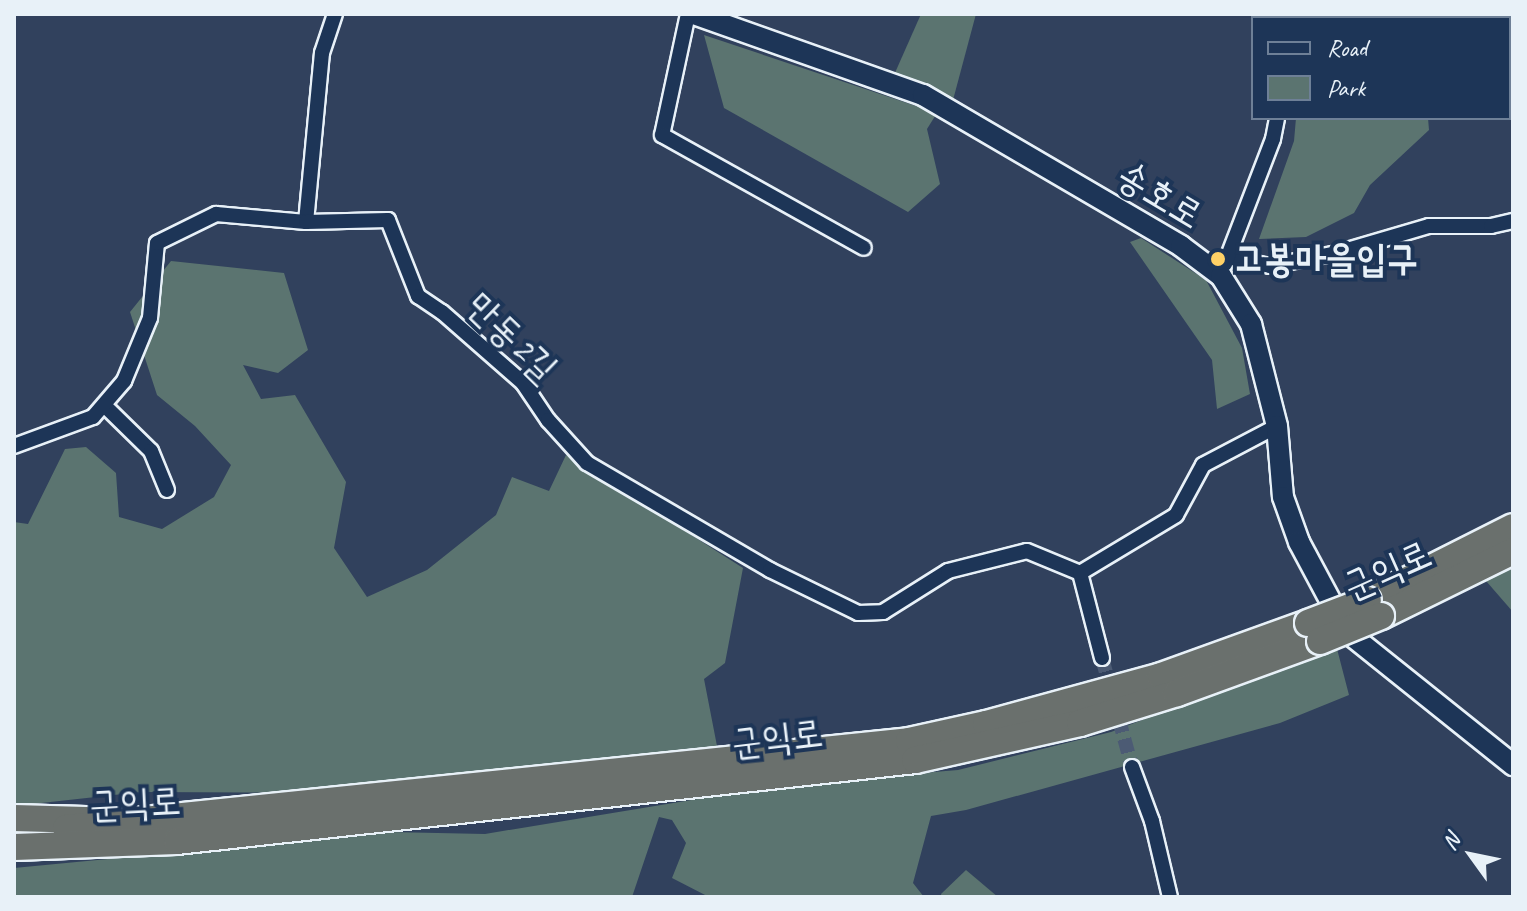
<!DOCTYPE html>
<meta charset="utf-8">
<style>
body{margin:0}
#map{position:relative;width:1527px;height:911px;overflow:hidden;background:#31415d;font-family:Caveat,"Poor Story",sans-serif}
div>[style]{position:absolute}
.green>*{inset:0;background:#5b7470}
.street-tunnel>*{height:14px;margin-top:-7px;transform-origin:0;background:repeating-linear-gradient(90deg,#4c5b74 0 14px,transparent 0 21px)}
.roads{filter:drop-shadow(2px 0 #e8f1f8) drop-shadow(-2px 0 #e8f1f8) drop-shadow(0 2px #e8f1f8) drop-shadow(0 -2px #e8f1f8)}
.street>*{height:14px;margin:-7px;padding:0 7px;transform-origin:7px;border-radius:7px;background:#1d3557}
.secondary>*{height:20px;margin:-10px;padding:0 10px;transform-origin:10px;border-radius:10px;background:#1d3557}
.highway>*{height:26px;margin:-13px;padding:0 13px;transform-origin:13px;border-radius:13px;background:#6a706d}
.bridges{filter:drop-shadow(2px 0 #e8f1f8) drop-shadow(-2px 0 #e8f1f8) drop-shadow(0 2px #e8f1f8) drop-shadow(0 -2px #e8f1f8)}
.highway-bridge>*{height:26px;margin:-13px;padding:0 13px;transform-origin:13px;border-radius:13px;background:#6a706d}
.dots>*{width:22px;height:22px;translate:-50% -50%;box-sizing:border-box;border:4px solid #1d3557;border-radius:50%}
span{translate:-50% -50%;white-space:nowrap;text-align:center;line-height:1.15;-webkit-text-stroke:8px #1d3557;paint-order:stroke}
.street-label{font-size:38px;color:#e8f1f8}
.poi-label{font-size:38px;color:#e8f1f8;font-weight:700}
.left{translate:0 -50%;text-align:left}
.frame{position:absolute;inset:0;border:16px solid #e8f1f8;pointer-events:none}
.legend{position:absolute;left:1251px;top:16px;width:260px;height:104px;box-sizing:border-box;background:#1d3557;border:2px solid #6e8097;margin:0;padding:10px 14px;list-style:none;font-size:24px;color:#e8f1f8}
.legend li{display:flex;align-items:center;gap:16px;height:40px}
.legend b{width:40px;border:2px solid #6e8097}
.north{position:absolute;left:1431px;top:815px;width:80px;height:80px;-webkit-text-stroke:6px #1d3557;paint-order:stroke;rotate:303deg;font-size:22px;font-weight:700;line-height:32px;text-align:center;color:#e8f1f8}
.north::after{content:'';display:block;margin:auto;width:28px;height:36px;background:#e8f1f8;clip-path:polygon(50% 0,100% 100%,50% 72%,0 100%)}
</style>
<div id="map">
<div class="green">
<i style="clip-path:polygon(921px 14px,976px 14px,953px 100px,894px 75px)"></i>
<i style="clip-path:polygon(704px 35px,937px 113px,927px 129px,940px 184px,908px 212px,724px 108px)"></i>
<i style="clip-path:polygon(1296px 118px,1428px 118px,1429px 130px,1370px 185px,1354px 213px,1306px 237px,1259px 239px,1294px 141px)"></i>
<i style="clip-path:polygon(1141px 238px,1206px 280px,1242px 348px,1250px 394px,1217px 409px,1212px 360px,1130px 242px)"></i>
<i style="clip-path:polygon(171px 261px,284px 273px,308px 350px,278px 373px,243px 365px,261px 399px,295px 395px,346px 482px,334px 548px,367px 597px,427px 570px,496px 515px,512px 477px,549px 491px,566px 455px,743px 568px,725px 663px,704px 679px,717px 746px,326px 793px,141px 792px,14px 806px,14px 522px,28px 524px,65px 449px,86px 447px,116px 473px,119px 517px,162px 529px,214px 497px,231px 465px,195px 426px,157px 395px,130px 312px)"></i>
<i style="clip-path:polygon(1513px 556px,1513px 612px,1480px 574px)"></i>
<i style="clip-path:polygon(1336px 645px,1349px 695px,1280px 723px,966px 810px,931px 816px,913px 883px,924px 897px,709px 897px,672px 878px,686px 843px,672px 820px,659px 817px,632px 897px,14px 897px,14px 868px,390px 832px,485px 834px,788px 784px,958px 770px,1111px 732px)"></i>
<i style="clip-path:polygon(966px 870px,998px 897px,942px 897px,941px 894px)"></i>
</div>
<div class="street-tunnel">
<i style="left:1102px;top:658px;width:113px;rotate:74.6deg"></i>
</div>
<div class="roads">
<div class="street">
<i style="left:688px;top:14px;width:124px;rotate:102.1deg"></i>
<i style="left:662px;top:135px;width:231px;rotate:29.2deg"></i>
<i style="left:1483px;top:14px;width:9px;rotate:27deg"></i>
<i style="left:1292px;top:18px;width:4px;rotate:-76deg"></i>
<i style="left:1509px;top:28px;width:4px;rotate:27deg"></i>
<i style="left:306px;top:222px;width:170px;rotate:-84.6deg"></i>
<i style="left:322px;top:53px;width:41px;rotate:-71.6deg"></i>
<i style="left:1227px;top:257px;width:44px;rotate:11.8deg"></i>
<i style="left:1270px;top:266px;width:68px;rotate:-11deg"></i>
<i style="left:1337px;top:253px;width:96px;rotate:-16.4deg"></i>
<i style="left:1429px;top:226px;width:62px"></i>
<i style="left:1491px;top:226px;width:23px;rotate:-13deg"></i>
<i style="left:1225px;top:264px;width:134px;rotate:-69deg"></i>
<i style="left:1273px;top:139px;width:21px;rotate:-79deg"></i>
<i style="left:105px;top:406px;width:64px;rotate:44.4deg"></i>
<i style="left:151px;top:451px;width:42px;rotate:67.7deg"></i>
<i style="left:14px;top:446px;width:84px;rotate:-20.2deg"></i>
<i style="left:93px;top:417px;width:48px;rotate:-49.3deg"></i>
<i style="left:124px;top:381px;width:68px;rotate:-67.6deg"></i>
<i style="left:150px;top:318px;width:75px;rotate:-84.7deg"></i>
<i style="left:157px;top:243px;width:66px;rotate:-26.2deg"></i>
<i style="left:216px;top:214px;width:90px;rotate:5.1deg"></i>
<i style="left:306px;top:222px;width:82px;rotate:-1.4deg"></i>
<i style="left:388px;top:220px;width:82px;rotate:68.5deg"></i>
<i style="left:418px;top:296px;width:29px;rotate:34deg"></i>
<i style="left:442px;top:312px;width:108px;rotate:41.2deg"></i>
<i style="left:523px;top:383px;width:45px;rotate:56deg"></i>
<i style="left:548px;top:420px;width:58px;rotate:47.8deg"></i>
<i style="left:587px;top:463px;width:212px;rotate:30.3deg"></i>
<i style="left:770px;top:570px;width:98px;rotate:26deg"></i>
<i style="left:858px;top:613px;width:25px;rotate:-2deg"></i>
<i style="left:883px;top:612px;width:77px;rotate:-32.2deg"></i>
<i style="left:948px;top:571px;width:81px;rotate:-14.2deg"></i>
<i style="left:1027px;top:551px;width:57px;rotate:22.5deg"></i>
<i style="left:1102px;top:658px;width:88px;rotate:-104.5deg"></i>
<i style="left:1080px;top:573px;width:112px;rotate:-31.1deg"></i>
<i style="left:1176px;top:515px;width:57px;rotate:-61.6deg"></i>
<i style="left:1203px;top:465px;width:84px;rotate:-27.8deg"></i>
<i style="left:1132px;top:767px;width:58px;rotate:69.7deg"></i>
<i style="left:1152px;top:821px;width:78px;rotate:76.7deg"></i>
</div>
<div class="secondary">
<i style="left:694px;top:14px;width:243px;rotate:19.5deg"></i>
<i style="left:923px;top:95px;width:299px;rotate:30.3deg"></i>
<i style="left:1181px;top:246px;width:50px;rotate:36.9deg"></i>
<i style="left:1221px;top:276px;width:57px;rotate:58deg"></i>
<i style="left:1251px;top:324px;width:105px;rotate:75.7deg"></i>
<i style="left:1277px;top:426px;width:71px;rotate:85.2deg"></i>
<i style="left:1283px;top:497px;width:48px;rotate:70.4deg"></i>
<i style="left:1299px;top:542px;width:102px;rotate:61.9deg"></i>
<i style="left:1347px;top:632px;width:213px;rotate:38.7deg"></i>
</div>
<div class="highway">
<i style="left:1368px;top:600px;width:162px;rotate:-26.7deg"></i>
<i style="left:1381px;top:616px;width:147px;rotate:-26.2deg"></i>
<i style="left:14px;top:818px;width:72px;rotate:1.6deg"></i>
<i style="left:66px;top:828px;width:847px;rotate:-5.89deg"></i>
<i style="left:909px;top:741px;width:79px;rotate:-12.4deg"></i>
<i style="left:986px;top:724px;width:181px;rotate:-15.3deg"></i>
<i style="left:1161px;top:676px;width:156px;rotate:-19.8deg"></i>
<i style="left:14px;top:847px;width:163px;rotate:-2.1deg"></i>
<i style="left:177px;top:841px;width:742px;rotate:-6.26deg"></i>
<i style="left:915px;top:760px;width:169px;rotate:-12.6deg"></i>
<i style="left:1080px;top:723px;width:102px;rotate:-17.2deg"></i>
<i style="left:1177px;top:693px;width:152px;rotate:-20deg"></i>
</div>
</div>
<div class="bridges">
<div class="highway-bridge">
<i style="left:1308px;top:623px;width:64px;rotate:-21deg"></i>
<i style="left:1320px;top:641px;width:66px;rotate:-22.3deg"></i>
</div>
</div>
<div class="dots">
<i style="left:1218px;top:259px;background:#ffd166"></i>
</div>
<div class="street-label">
<span style="left:1160px;top:195px;rotate:31deg">송호로</span>
<span style="left:512px;top:337px;rotate:44deg">만동2길</span>
<span style="left:1387px;top:570px;rotate:-24deg">군익로</span>
<span style="left:777px;top:738px;rotate:-7deg">군익로</span>
<span style="left:135px;top:803px;rotate:-3deg">군익로</span>
</div>
<div class="poi-label">
<span class="left" style="left:1234px;top:259px">고봉마을입구</span>
</div>
<div class="frame"></div>
<ul class="legend">
<li><b style="height:10px;background:#1d3557"></b>Road</li>
<li><b style="height:22px;background:#5b7470"></b>Park</li>
</ul>
<div class="north">N</div>
</div>
